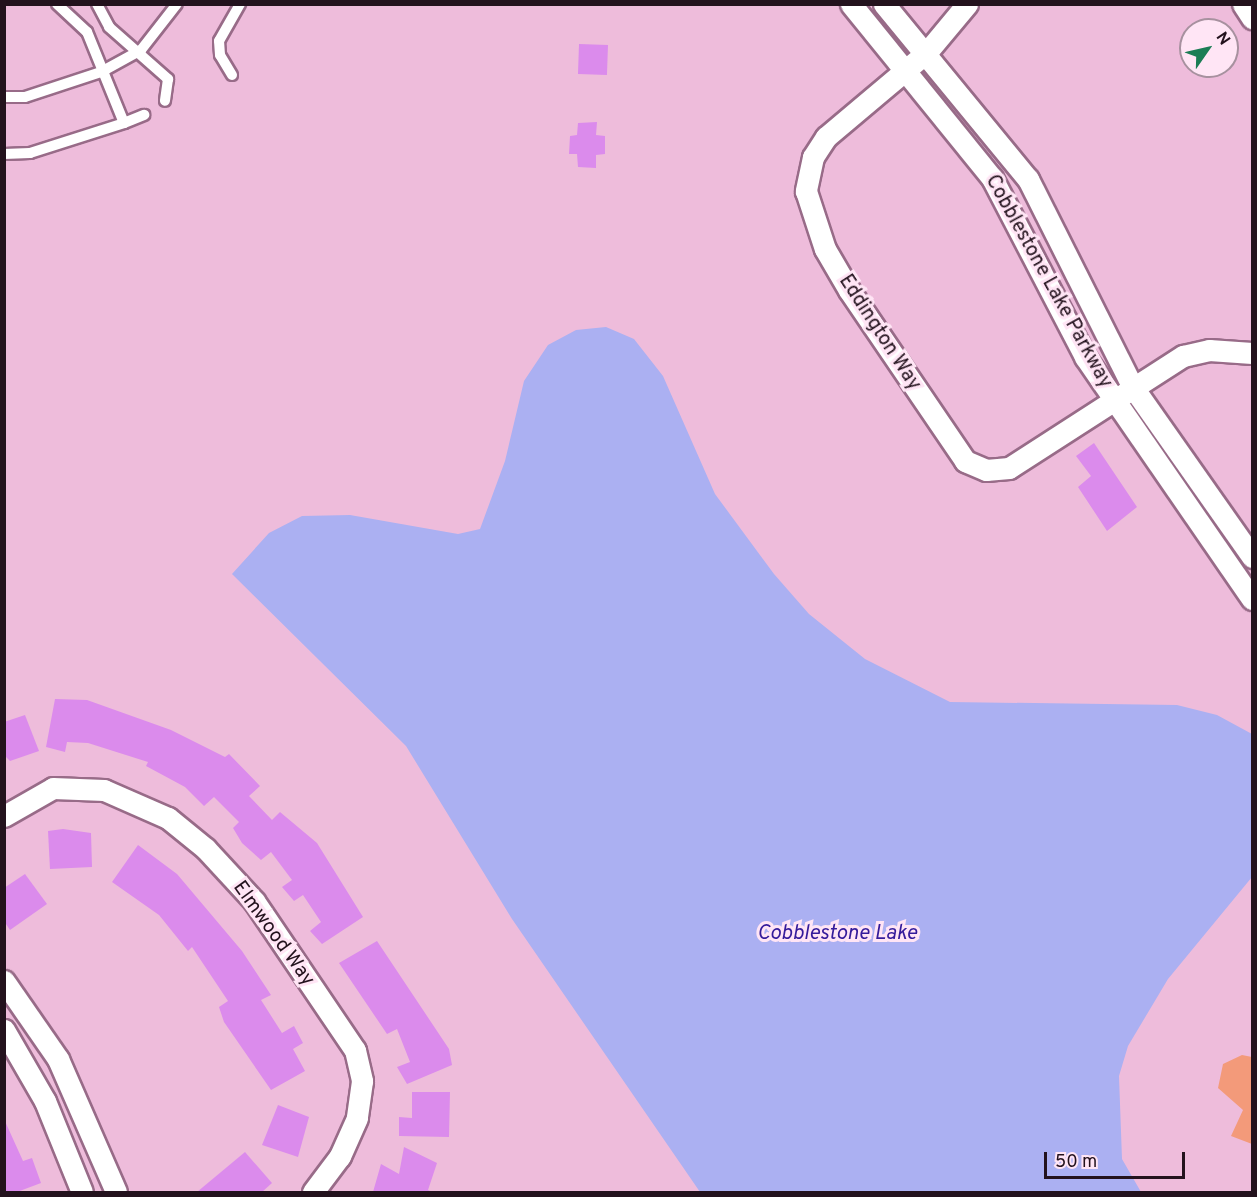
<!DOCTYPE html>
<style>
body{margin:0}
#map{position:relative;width:1257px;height:1197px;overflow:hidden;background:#eebcdb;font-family:Overpass,sans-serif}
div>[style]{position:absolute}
.green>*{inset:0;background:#f39a7a}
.water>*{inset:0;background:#abb0f2}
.building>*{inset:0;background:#db8bec;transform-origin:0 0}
.roads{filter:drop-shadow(2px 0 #986b88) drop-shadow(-2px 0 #986b88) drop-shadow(0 2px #986b88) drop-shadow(0 -2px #986b88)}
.lane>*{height:10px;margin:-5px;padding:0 5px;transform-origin:5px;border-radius:5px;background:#fff}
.street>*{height:21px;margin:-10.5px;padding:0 10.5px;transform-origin:10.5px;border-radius:10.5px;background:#fff}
span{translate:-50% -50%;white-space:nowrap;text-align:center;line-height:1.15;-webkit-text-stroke:6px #ffe5f5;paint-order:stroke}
.street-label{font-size:20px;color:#23121d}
.water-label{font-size:21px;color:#351b9b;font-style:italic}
.frame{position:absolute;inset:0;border:6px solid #23121d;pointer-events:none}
.north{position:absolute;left:1179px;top:18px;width:60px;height:60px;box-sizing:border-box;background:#ffe5f5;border:2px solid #a7919f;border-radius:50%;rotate:56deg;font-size:16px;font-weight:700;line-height:24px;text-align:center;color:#23121d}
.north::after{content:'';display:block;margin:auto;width:21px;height:27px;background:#1b7d55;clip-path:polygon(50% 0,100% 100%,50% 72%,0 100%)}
.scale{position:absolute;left:1044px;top:1152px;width:141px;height:27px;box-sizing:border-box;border:3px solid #23121d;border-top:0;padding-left:8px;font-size:18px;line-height:21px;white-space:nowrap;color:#23121d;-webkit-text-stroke:4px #ffe5f5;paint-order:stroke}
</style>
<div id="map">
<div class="green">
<i style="clip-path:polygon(1242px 1055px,1252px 1057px,1252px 1144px,1231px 1136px,1243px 1110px,1218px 1088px,1223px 1064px)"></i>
</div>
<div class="water">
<i style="clip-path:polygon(606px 327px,634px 339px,663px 376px,715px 494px,774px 574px,809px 614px,865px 659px,950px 702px,1177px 705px,1217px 715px,1252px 734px,1252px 877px,1168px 979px,1128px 1046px,1119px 1076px,1122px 1159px,1141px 1192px,700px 1192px,512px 919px,406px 746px,232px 574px,269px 533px,302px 516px,350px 515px,458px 534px,480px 529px,505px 461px,524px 381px,548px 345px,576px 330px)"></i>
</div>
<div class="building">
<i style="left:608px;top:45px;width:30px;height:29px;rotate:92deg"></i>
<i style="clip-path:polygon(597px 122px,596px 135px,605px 136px,605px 154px,596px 155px,596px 168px,578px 167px,577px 154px,569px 154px,570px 136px,577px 135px,578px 123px)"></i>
<i style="clip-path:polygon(1094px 443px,1137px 507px,1107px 531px,1078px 487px,1091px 476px,1076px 456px)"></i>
<i style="clip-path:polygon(55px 699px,87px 700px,171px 730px,225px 757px,229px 754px,260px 786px,249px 796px,272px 820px,280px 812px,317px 843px,363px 917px,322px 944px,310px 931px,321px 922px,303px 895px,294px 901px,282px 887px,292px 880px,271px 852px,261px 860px,242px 843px,233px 828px,239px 822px,214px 797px,204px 806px,185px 787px,146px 766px,148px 762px,88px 743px,67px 742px,65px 752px,46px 747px)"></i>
<i style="clip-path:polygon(25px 715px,39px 751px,10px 761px,4px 755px,4px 722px)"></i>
<i style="clip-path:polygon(63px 829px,91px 833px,92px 867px,50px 869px,48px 831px)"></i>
<i style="clip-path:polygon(138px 845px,177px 874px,242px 951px,271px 995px,261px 1000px,282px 1033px,294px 1026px,303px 1043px,293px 1049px,305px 1071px,271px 1090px,224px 1022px,219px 1007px,228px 1001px,192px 947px,188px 951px,159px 915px,112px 882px)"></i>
<i style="clip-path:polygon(25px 874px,47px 904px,10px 930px,4px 921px,4px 888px)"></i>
<i style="clip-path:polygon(377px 941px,449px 1049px,452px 1065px,407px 1084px,397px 1067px,410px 1062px,397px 1029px,387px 1034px,339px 963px)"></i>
<i style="clip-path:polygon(412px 1092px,450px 1092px,449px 1137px,399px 1136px,399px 1117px,412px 1118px)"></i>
<i style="clip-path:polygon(278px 1105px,309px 1117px,298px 1157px,262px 1145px)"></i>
<i style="clip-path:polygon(4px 1119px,23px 1161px,32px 1158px,41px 1183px,17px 1192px,4px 1192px)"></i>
<i style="clip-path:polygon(404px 1147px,437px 1163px,428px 1190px,433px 1192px,373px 1192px,381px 1164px,399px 1174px)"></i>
<i style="clip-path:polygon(245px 1152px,272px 1183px,262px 1192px,197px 1192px)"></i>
</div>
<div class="roads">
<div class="lane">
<i style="left:97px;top:4px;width:26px;rotate:62deg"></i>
<i style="left:109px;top:27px;width:79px;rotate:41.4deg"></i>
<i style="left:168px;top:79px;width:22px;rotate:98deg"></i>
<i style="left:232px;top:75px;width:23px;rotate:-121deg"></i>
<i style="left:220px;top:55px;width:14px;rotate:-94deg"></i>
<i style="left:219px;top:41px;width:43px;rotate:-60.4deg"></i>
<i style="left:4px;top:97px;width:21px"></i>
<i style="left:25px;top:97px;width:80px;rotate:-18.2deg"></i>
<i style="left:101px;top:72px;width:46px;rotate:-28.8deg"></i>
<i style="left:141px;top:50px;width:58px;rotate:-52deg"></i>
<i style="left:124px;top:123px;width:22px;rotate:-22deg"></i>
<i style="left:4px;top:154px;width:26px;rotate:-2deg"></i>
<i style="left:30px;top:153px;width:99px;rotate:-17.7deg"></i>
<i style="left:124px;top:123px;width:98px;rotate:-112.1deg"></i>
<i style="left:87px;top:32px;width:41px;rotate:-137deg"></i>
</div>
<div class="street">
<i style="left:851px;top:4px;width:224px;rotate:51deg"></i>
<i style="left:992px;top:178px;width:202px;rotate:62.5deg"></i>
<i style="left:1085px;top:357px;width:294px;rotate:55.4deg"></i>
<i style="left:884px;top:4px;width:227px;rotate:50.6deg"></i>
<i style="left:1028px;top:179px;width:232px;rotate:63.3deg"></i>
<i style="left:1132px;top:386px;width:209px;rotate:54.9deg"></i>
<i style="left:967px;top:4px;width:62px;rotate:129.8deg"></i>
<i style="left:927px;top:52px;width:132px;rotate:139.9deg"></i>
<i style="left:826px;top:137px;width:24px;rotate:123deg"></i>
<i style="left:813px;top:157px;width:35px;rotate:102deg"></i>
<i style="left:806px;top:191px;width:61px;rotate:71.9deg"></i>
<i style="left:825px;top:249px;width:48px;rotate:59.7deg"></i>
<i style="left:849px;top:290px;width:207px;rotate:55.8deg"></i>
<i style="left:965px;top:461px;width:23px;rotate:23deg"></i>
<i style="left:986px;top:470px;width:23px;rotate:-5deg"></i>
<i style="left:1009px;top:468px;width:207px;rotate:-32.8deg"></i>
<i style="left:1183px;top:356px;width:27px;rotate:-13deg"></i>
<i style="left:1209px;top:350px;width:43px;rotate:4deg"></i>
<i style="left:1243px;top:4px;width:17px;rotate:57deg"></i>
<i style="left:4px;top:816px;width:56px;rotate:-29.7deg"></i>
<i style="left:53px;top:788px;width:51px;rotate:2.2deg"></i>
<i style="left:104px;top:790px;width:70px;rotate:23.6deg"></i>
<i style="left:168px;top:818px;width:49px;rotate:39.2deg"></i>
<i style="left:206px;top:849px;width:71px;rotate:47.3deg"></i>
<i style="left:254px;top:901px;width:180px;rotate:55.9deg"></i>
<i style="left:355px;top:1050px;width:32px;rotate:77deg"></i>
<i style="left:362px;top:1081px;width:37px;rotate:98deg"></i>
<i style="left:357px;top:1118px;width:42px;rotate:114.1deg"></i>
<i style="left:340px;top:1156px;width:45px;rotate:126.9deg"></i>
<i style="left:4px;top:981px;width:95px;rotate:55.3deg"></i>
<i style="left:58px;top:1059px;width:145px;rotate:66.4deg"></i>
<i style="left:4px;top:1030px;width:82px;rotate:60deg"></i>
<i style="left:45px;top:1101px;width:98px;rotate:67.9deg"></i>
</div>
</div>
<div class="street-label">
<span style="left:1048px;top:282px;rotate:61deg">Cobblestone Lake Parkway</span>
<span style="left:879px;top:333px;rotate:57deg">Eddington Way</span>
<span style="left:273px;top:934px;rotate:54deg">Elmwood Way</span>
</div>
<div class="water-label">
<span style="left:837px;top:934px">Cobblestone Lake</span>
</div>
<div class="frame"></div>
<div class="north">N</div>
<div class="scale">50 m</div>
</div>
